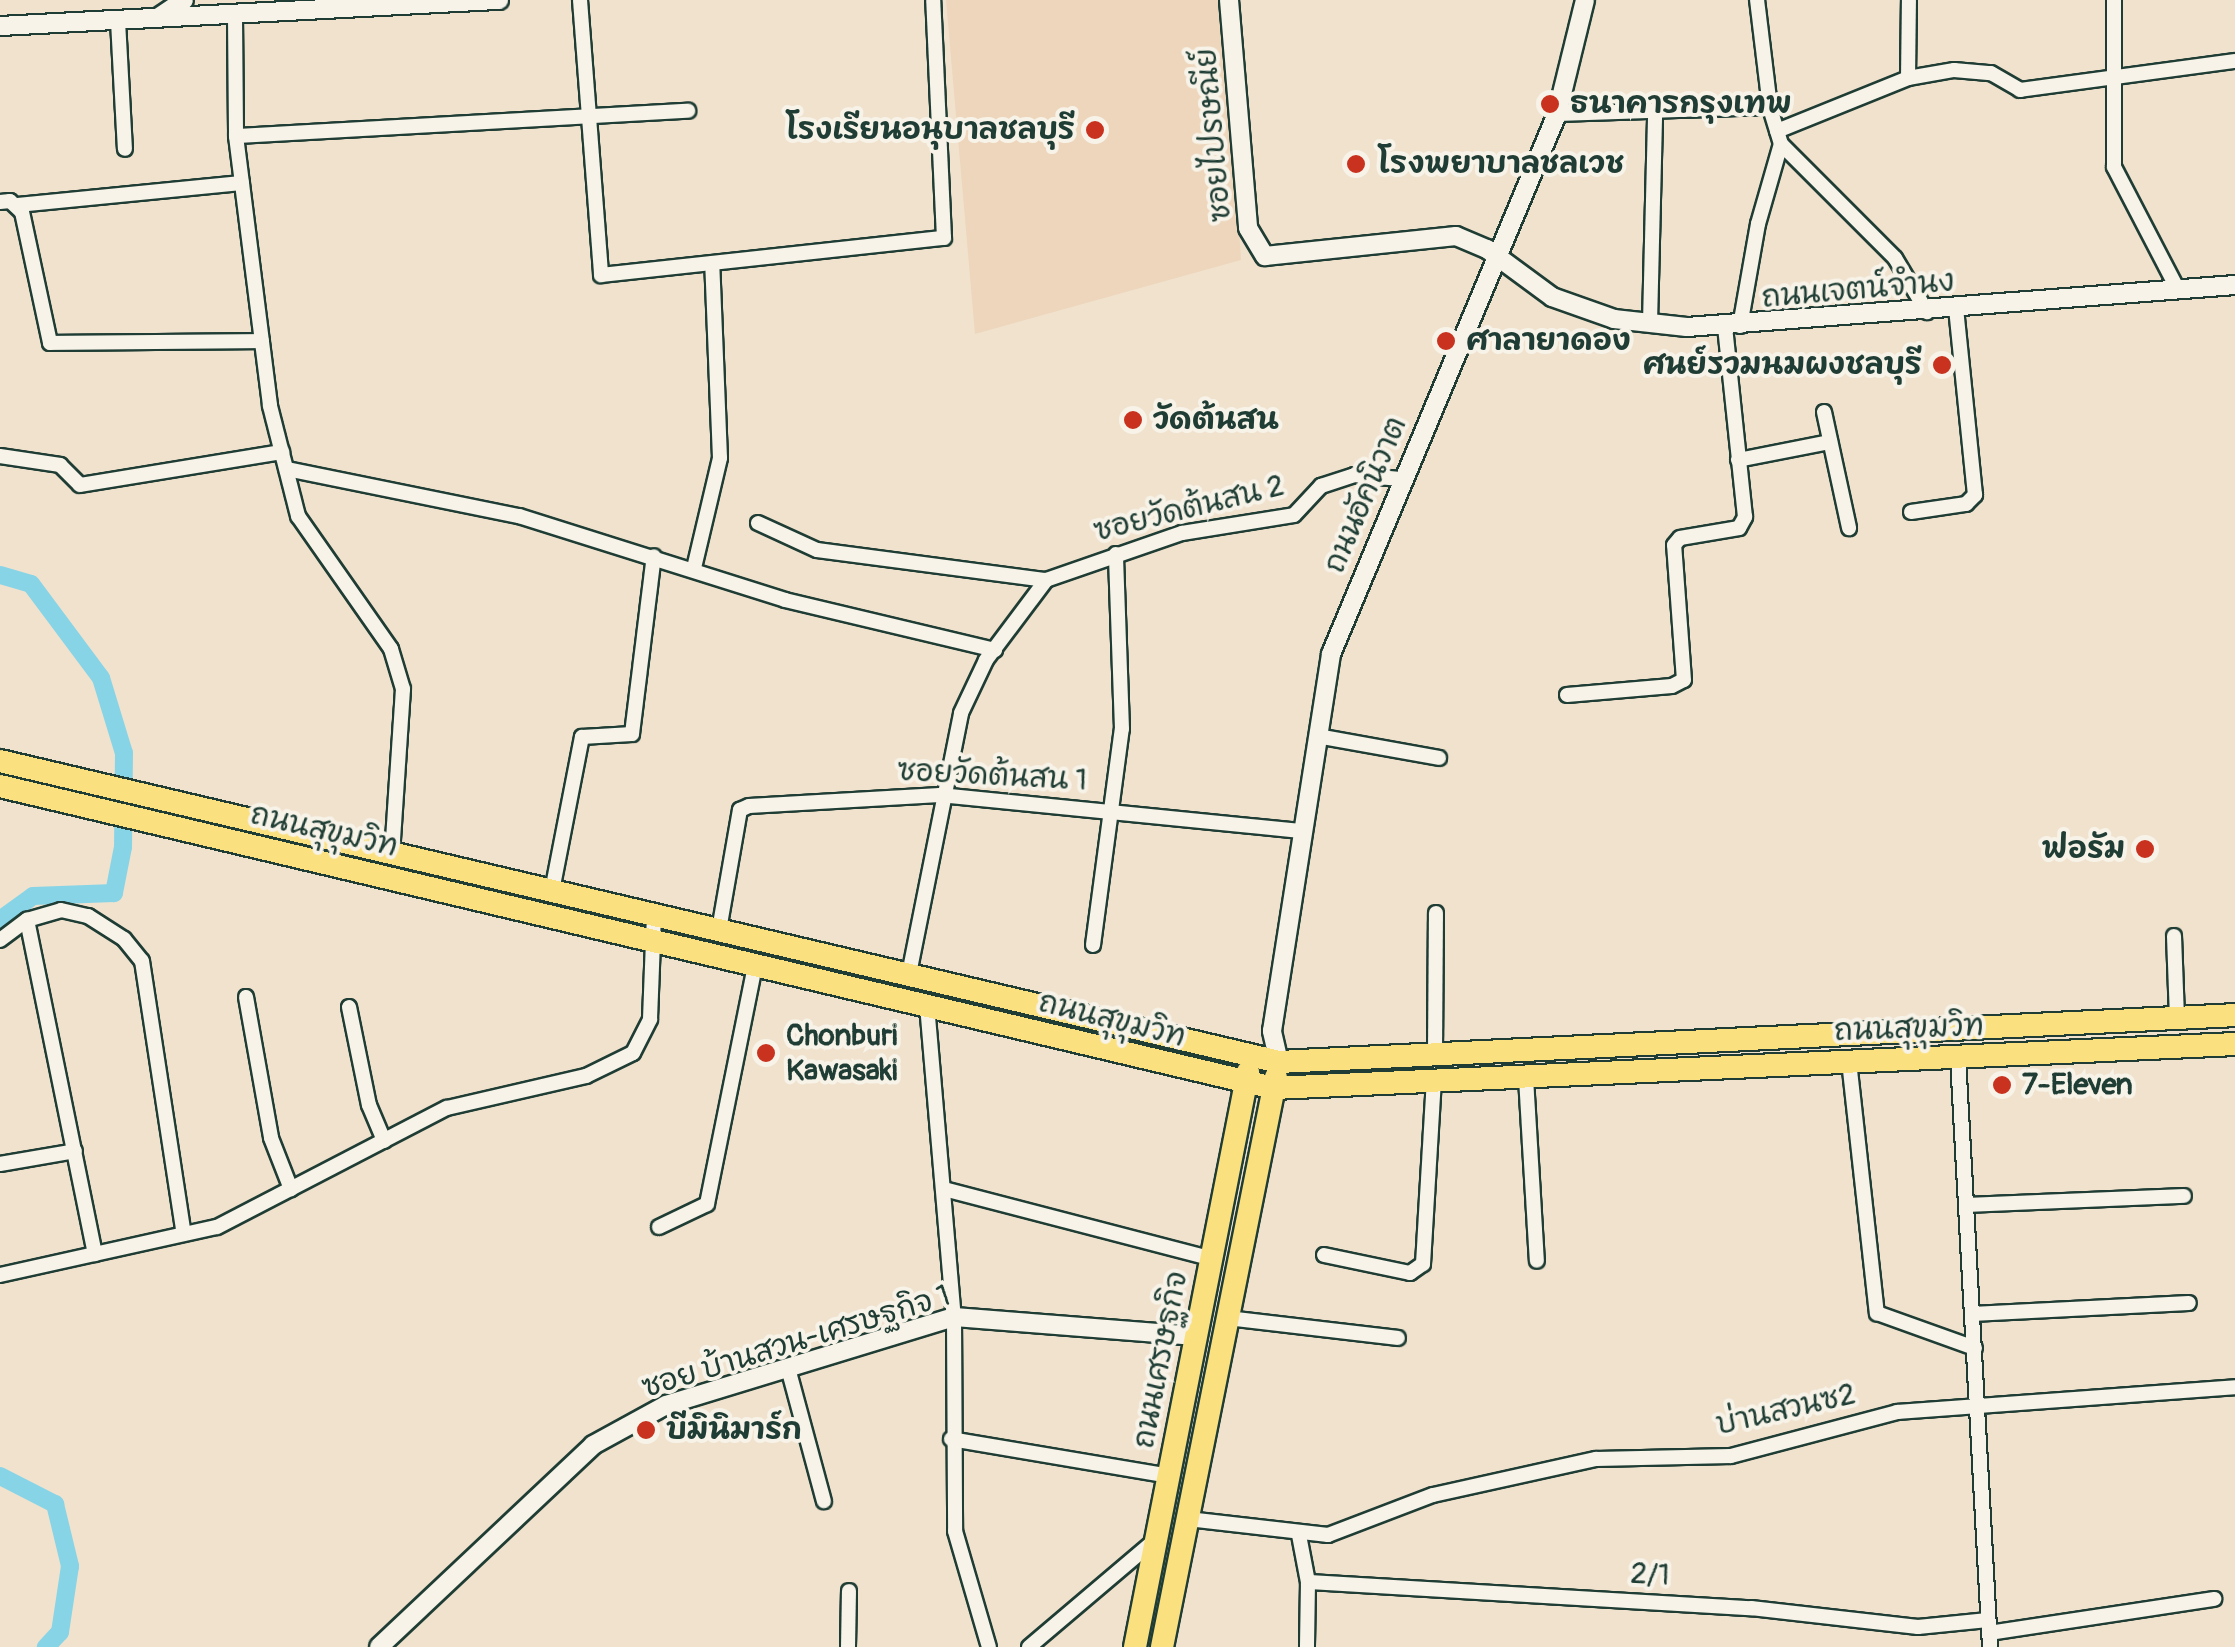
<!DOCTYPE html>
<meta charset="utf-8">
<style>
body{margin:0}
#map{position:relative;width:2235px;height:1647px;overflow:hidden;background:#f1e2ce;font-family:Pangolin,"Playpen Sans Thai",sans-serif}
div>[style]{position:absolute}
.built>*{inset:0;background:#edd6bc}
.canal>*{height:18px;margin:-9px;padding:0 9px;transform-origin:9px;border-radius:9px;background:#88d4e7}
.roads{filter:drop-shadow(2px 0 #1f3d34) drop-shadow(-2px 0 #1f3d34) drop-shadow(0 2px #1f3d34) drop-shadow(0 -2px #1f3d34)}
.minor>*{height:14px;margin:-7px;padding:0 7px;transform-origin:7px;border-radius:7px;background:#f7f3e8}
.tertiary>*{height:18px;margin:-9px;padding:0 9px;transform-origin:9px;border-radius:9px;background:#f7f3e8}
.primary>*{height:22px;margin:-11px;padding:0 11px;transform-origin:11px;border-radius:11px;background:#fbe080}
.dots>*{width:28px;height:28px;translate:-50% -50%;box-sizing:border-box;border:5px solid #f7f3e8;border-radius:50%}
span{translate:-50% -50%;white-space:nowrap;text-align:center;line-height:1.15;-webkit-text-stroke:8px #f7f3e8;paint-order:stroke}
.poi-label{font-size:30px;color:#1f3d34;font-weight:700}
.left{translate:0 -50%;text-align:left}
.right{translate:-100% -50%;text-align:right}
.street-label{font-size:30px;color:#1f3d34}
</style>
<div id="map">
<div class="built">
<i style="clip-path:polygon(946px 0,1225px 0,1241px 260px,975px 334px)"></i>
</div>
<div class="canal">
<i style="left:0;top:575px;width:32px;rotate:16deg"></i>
<i style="left:31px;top:584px;width:117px;rotate:53.3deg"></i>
<i style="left:101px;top:678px;width:78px;rotate:73deg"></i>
<i style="left:124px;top:753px;width:94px;rotate:90.6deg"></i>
<i style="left:123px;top:847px;width:47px;rotate:101.1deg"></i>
<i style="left:114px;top:893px;width:81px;rotate:177.9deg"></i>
<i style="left:33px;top:896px;width:41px;rotate:144deg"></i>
<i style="left:0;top:1476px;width:62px;rotate:27deg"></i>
<i style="left:55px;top:1504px;width:64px;rotate:76.4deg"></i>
<i style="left:70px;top:1566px;width:67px;rotate:98.6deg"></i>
<i style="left:60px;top:1632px;width:21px;rotate:133deg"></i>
</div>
<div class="roads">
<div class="minor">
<i style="left:580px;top:0;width:276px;rotate:85.6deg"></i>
<i style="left:601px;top:275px;width:345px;rotate:-6.2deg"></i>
<i style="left:944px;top:238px;width:238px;rotate:-92.6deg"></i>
<i style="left:2114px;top:0;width:167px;rotate:90deg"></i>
<i style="left:2114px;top:167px;width:139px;rotate:62.5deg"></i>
<i style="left:235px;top:17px;width:119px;rotate:89.5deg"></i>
<i style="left:236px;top:136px;width:272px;rotate:82.8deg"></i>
<i style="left:270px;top:406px;width:114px;rotate:75.7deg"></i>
<i style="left:298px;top:516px;width:162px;rotate:55deg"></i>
<i style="left:391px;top:649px;width:42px;rotate:73.3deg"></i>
<i style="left:403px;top:689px;width:164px;rotate:93.8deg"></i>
<i style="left:118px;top:21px;width:128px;rotate:86.9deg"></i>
<i style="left:1908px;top:78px;width:78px;rotate:-89.3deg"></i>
<i style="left:1557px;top:114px;width:213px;rotate:-1.9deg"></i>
<i style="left:1777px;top:131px;width:141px;rotate:-22deg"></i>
<i style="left:1908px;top:78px;width:47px;rotate:-9.9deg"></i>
<i style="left:1954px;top:70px;width:37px;rotate:5deg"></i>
<i style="left:1991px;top:73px;width:34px;rotate:30deg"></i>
<i style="left:2020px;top:90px;width:217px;rotate:-7.7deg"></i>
<i style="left:236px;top:136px;width:453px;rotate:-3.2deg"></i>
<i style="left:1781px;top:144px;width:161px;rotate:45deg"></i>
<i style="left:1895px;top:258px;width:63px;rotate:59.3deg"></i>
<i style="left:0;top:202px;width:10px;rotate:-6deg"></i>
<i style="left:10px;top:201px;width:16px;rotate:43deg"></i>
<i style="left:22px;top:212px;width:134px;rotate:77.9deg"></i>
<i style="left:50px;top:343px;width:212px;rotate:-0.5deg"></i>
<i style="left:17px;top:205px;width:226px;rotate:-5.6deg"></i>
<i style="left:1650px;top:323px;width:212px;rotate:-88.6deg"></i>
<i style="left:1740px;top:326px;width:104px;rotate:-80deg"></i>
<i style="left:1758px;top:224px;width:83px;rotate:-74deg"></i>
<i style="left:1781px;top:144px;width:39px;rotate:-107deg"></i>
<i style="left:1770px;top:107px;width:108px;rotate:-96.9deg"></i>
<i style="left:1824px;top:412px;width:119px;rotate:77.8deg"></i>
<i style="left:0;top:456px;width:61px;rotate:8.5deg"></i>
<i style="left:60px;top:465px;width:28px;rotate:45deg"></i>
<i style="left:80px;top:485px;width:205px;rotate:-9.3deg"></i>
<i style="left:1738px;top:460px;width:94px;rotate:-11.1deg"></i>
<i style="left:287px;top:469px;width:237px;rotate:11.5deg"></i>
<i style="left:519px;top:516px;width:279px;rotate:17.5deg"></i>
<i style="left:785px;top:600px;width:216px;rotate:13.4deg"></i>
<i style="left:1911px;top:512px;width:56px;rotate:-8.3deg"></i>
<i style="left:1966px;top:504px;width:13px;rotate:-45deg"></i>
<i style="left:1975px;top:495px;width:187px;rotate:-95.8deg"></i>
<i style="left:758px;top:523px;width:65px;rotate:24.6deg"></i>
<i style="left:817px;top:550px;width:231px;rotate:7.5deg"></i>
<i style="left:694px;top:568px;width:113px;rotate:-76.7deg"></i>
<i style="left:720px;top:458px;width:195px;rotate:-92.3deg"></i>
<i style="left:1567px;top:695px;width:105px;rotate:-4.9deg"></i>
<i style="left:1672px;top:686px;width:13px;rotate:-27deg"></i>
<i style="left:1684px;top:680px;width:135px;rotate:-94.2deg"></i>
<i style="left:1674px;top:545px;width:9px;rotate:-49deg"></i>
<i style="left:1680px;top:538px;width:60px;rotate:-9.6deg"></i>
<i style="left:1739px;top:528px;width:13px;rotate:-61deg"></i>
<i style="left:1745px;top:517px;width:191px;rotate:-96deg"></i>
<i style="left:1317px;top:736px;width:124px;rotate:10.2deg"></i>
<i style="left:552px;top:891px;width:157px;rotate:-79deg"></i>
<i style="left:582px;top:737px;width:50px;rotate:-3.4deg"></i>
<i style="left:632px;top:734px;width:179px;rotate:-83deg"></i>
<i style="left:27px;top:920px;width:341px;rotate:78.5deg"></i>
<i style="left:719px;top:930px;width:122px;rotate:-80.1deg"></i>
<i style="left:740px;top:810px;width:10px;rotate:-24deg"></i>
<i style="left:749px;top:806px;width:191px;rotate:-3.3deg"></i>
<i style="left:940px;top:795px;width:365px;rotate:5.7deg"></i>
<i style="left:2174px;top:936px;width:81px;rotate:87.9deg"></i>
<i style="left:0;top:940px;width:34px;rotate:-37deg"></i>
<i style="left:27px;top:920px;width:35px;rotate:-16deg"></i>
<i style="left:61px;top:910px;width:28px;rotate:13deg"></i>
<i style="left:88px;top:916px;width:43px;rotate:32.6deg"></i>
<i style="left:124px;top:939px;width:28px;rotate:51deg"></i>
<i style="left:142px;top:961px;width:276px;rotate:81.3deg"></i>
<i style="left:1093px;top:945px;width:218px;rotate:-82.4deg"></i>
<i style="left:1122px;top:729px;width:175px;rotate:-92deg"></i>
<i style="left:909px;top:974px;width:266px;rotate:-78.7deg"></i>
<i style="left:961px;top:713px;width:59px;rotate:-64.7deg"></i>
<i style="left:986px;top:660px;width:100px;rotate:-53.1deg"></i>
<i style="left:1046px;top:580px;width:144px;rotate:-19.1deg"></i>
<i style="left:1182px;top:533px;width:113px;rotate:-9.1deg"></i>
<i style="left:1294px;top:515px;width:40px;rotate:-47deg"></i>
<i style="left:1321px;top:486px;width:35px;rotate:-18deg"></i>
<i style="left:1354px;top:475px;width:47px;rotate:4.9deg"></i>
<i style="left:246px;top:997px;width:143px;rotate:79.9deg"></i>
<i style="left:271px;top:1138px;width:55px;rotate:68.6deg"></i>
<i style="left:927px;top:1005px;width:313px;rotate:85.1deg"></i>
<i style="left:954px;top:1317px;width:214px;rotate:89.7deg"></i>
<i style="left:955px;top:1531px;width:121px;rotate:73.7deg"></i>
<i style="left:349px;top:1007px;width:100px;rotate:78.5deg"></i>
<i style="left:369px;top:1105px;width:39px;rotate:67deg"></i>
<i style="left:1435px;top:1052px;width:139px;rotate:-89.6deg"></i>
<i style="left:1958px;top:1058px;width:590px;rotate:86.89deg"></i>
<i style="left:1849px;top:1061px;width:254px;rotate:83.7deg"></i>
<i style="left:1877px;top:1313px;width:104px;rotate:19.7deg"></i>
<i style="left:1526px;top:1078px;width:183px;rotate:86.6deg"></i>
<i style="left:0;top:1164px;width:76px;rotate:-9.8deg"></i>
<i style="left:944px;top:1189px;width:277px;rotate:14.6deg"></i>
<i style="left:1967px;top:1205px;width:217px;rotate:-2.4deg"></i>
<i style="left:659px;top:1227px;width:53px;rotate:-25.6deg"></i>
<i style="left:707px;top:1204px;width:244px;rotate:-78.6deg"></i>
<i style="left:1324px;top:1255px;width:88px;rotate:11.8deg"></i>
<i style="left:1410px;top:1273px;width:16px;rotate:-35deg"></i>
<i style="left:1423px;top:1264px;width:183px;rotate:-86.6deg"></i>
<i style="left:0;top:1275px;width:222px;rotate:-12.5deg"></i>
<i style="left:217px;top:1227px;width:259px;rotate:-27.4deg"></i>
<i style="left:447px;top:1108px;width:143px;rotate:-13deg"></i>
<i style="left:586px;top:1076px;width:52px;rotate:-26.1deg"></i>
<i style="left:633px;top:1053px;width:38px;rotate:-63deg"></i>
<i style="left:650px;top:1019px;width:104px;rotate:-87.8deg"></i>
<i style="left:1972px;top:1314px;width:217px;rotate:-2.9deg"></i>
<i style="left:1228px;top:1318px;width:171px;rotate:6.7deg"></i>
<i style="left:788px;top:1368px;width:138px;rotate:74.9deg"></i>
<i style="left:951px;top:1439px;width:221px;rotate:9.6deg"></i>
<i style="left:1188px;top:1519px;width:141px;rotate:6.5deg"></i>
<i style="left:1328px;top:1535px;width:112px;rotate:-20.9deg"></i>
<i style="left:1433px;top:1495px;width:167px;rotate:-12.5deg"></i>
<i style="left:1596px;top:1459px;width:135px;rotate:-1.3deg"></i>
<i style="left:1731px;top:1456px;width:172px;rotate:-14.8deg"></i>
<i style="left:1897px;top:1412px;width:339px;rotate:-4.2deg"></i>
<i style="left:1299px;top:1535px;width:48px;rotate:79.2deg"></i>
<i style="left:1308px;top:1582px;width:65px;rotate:90.9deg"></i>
<i style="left:1308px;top:1582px;width:444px;rotate:3.4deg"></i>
<i style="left:1751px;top:1608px;width:168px;rotate:6.5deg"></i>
<i style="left:1918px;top:1627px;width:70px;rotate:-5.7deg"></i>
<i style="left:1989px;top:1633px;width:228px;rotate:-8.6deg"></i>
<i style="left:848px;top:1647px;width:56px;rotate:-89deg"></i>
<i style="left:1029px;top:1647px;width:165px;rotate:-40.3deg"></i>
</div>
<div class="tertiary">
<i style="left:1229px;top:0;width:229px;rotate:85.2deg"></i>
<i style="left:1248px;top:228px;width:33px;rotate:59deg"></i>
<i style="left:1265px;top:256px;width:192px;rotate:-6deg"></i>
<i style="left:1456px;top:236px;width:34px;rotate:23deg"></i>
<i style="left:1487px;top:249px;width:81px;rotate:36.4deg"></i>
<i style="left:1552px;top:297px;width:66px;rotate:19.5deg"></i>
<i style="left:1614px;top:319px;width:73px;rotate:6.3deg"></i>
<i style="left:1687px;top:327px;width:550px;rotate:-4.38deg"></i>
<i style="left:159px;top:17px;width:30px;rotate:-34deg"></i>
<i style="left:0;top:26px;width:500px;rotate:-3deg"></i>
<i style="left:1279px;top:1062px;width:32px;rotate:-103deg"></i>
<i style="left:1272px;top:1031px;width:382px;rotate:-81.1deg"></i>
<i style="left:1331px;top:654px;width:585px;rotate:-67.29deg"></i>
<i style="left:1557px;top:114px;width:117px;rotate:-76.2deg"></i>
<i style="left:379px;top:1647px;width:294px;rotate:-43.3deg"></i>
<i style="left:593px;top:1445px;width:83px;rotate:-28.7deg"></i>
<i style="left:666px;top:1405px;width:301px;rotate:-17deg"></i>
<i style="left:954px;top:1317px;width:243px;rotate:4.5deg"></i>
</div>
<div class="primary">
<i style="left:0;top:761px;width:1314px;rotate:13.24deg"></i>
<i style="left:1279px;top:1062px;width:957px;rotate:-2.81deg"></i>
<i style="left:0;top:786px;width:1309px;rotate:13.34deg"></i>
<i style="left:1274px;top:1088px;width:962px;rotate:-2.62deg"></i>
<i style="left:1135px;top:1647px;width:586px;rotate:-78.88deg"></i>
<i style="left:1162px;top:1647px;width:581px;rotate:-78.69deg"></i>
</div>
</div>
<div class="dots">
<i style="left:1550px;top:104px;background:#c8321e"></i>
<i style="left:1095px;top:130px;background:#c8321e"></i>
<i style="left:1356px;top:164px;background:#c8321e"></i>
<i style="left:1446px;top:341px;background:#c8321e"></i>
<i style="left:1942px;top:365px;background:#c8321e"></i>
<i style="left:1133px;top:420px;background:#c8321e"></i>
<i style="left:2145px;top:849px;background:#c8321e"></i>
<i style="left:766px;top:1053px;background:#c8321e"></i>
<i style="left:2002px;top:1085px;background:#c8321e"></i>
<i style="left:646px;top:1430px;background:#c8321e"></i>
</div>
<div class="poi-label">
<span class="left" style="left:1570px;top:104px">ธนาคารกรุงเทพ</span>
<span class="right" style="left:1075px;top:130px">โรงเรียนอนุบาลชลบุรี</span>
<span class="left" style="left:1378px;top:164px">โรงพยาบาลชลเวช</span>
<span class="left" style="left:1466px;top:341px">ศาลายาดอง</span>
<span class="right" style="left:1922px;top:365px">ศนย์รวมนมผงชลบุรี</span>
<span class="left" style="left:1153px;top:420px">วัดต้นสน</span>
<span class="right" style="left:2125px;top:849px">ฟอรัม</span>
<span class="left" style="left:786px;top:1053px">Chonburi<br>Kawasaki</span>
<span class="left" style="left:2022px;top:1085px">7-Eleven</span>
<span class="left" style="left:666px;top:1430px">บีมินิมาร์ก</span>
</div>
<div class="street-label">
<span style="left:1214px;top:135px;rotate:-95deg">ซอยไปรษณีย์</span>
<span style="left:1858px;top:290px;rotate:-5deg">ถนนเจตน์จำนง</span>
<span style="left:1366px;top:495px;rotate:-67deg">ถนนอัคนิวาต</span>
<span style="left:1189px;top:509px;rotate:-14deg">ซอยวัดต้นสน 2</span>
<span style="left:992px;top:776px;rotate:3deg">ซอยวัดต้นสน 1</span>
<span style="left:324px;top:831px;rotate:13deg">ถนนสุขุมวิท</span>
<span style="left:1112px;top:1020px;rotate:14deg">ถนนสุขุมวิท</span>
<span style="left:1909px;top:1029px;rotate:-2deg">ถนนสุขุมวิท</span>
<span style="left:796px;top:1342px;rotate:-17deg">ซอย บ้านสวน-เศรษฐกิจ 1</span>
<span style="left:1161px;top:1360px;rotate:-79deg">ถนนเศรษฐกิจ</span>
<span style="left:1786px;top:1410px;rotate:-13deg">บ่านสวนซ2</span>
<span style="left:1650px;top:1575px;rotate:3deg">2/1</span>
</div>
</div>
